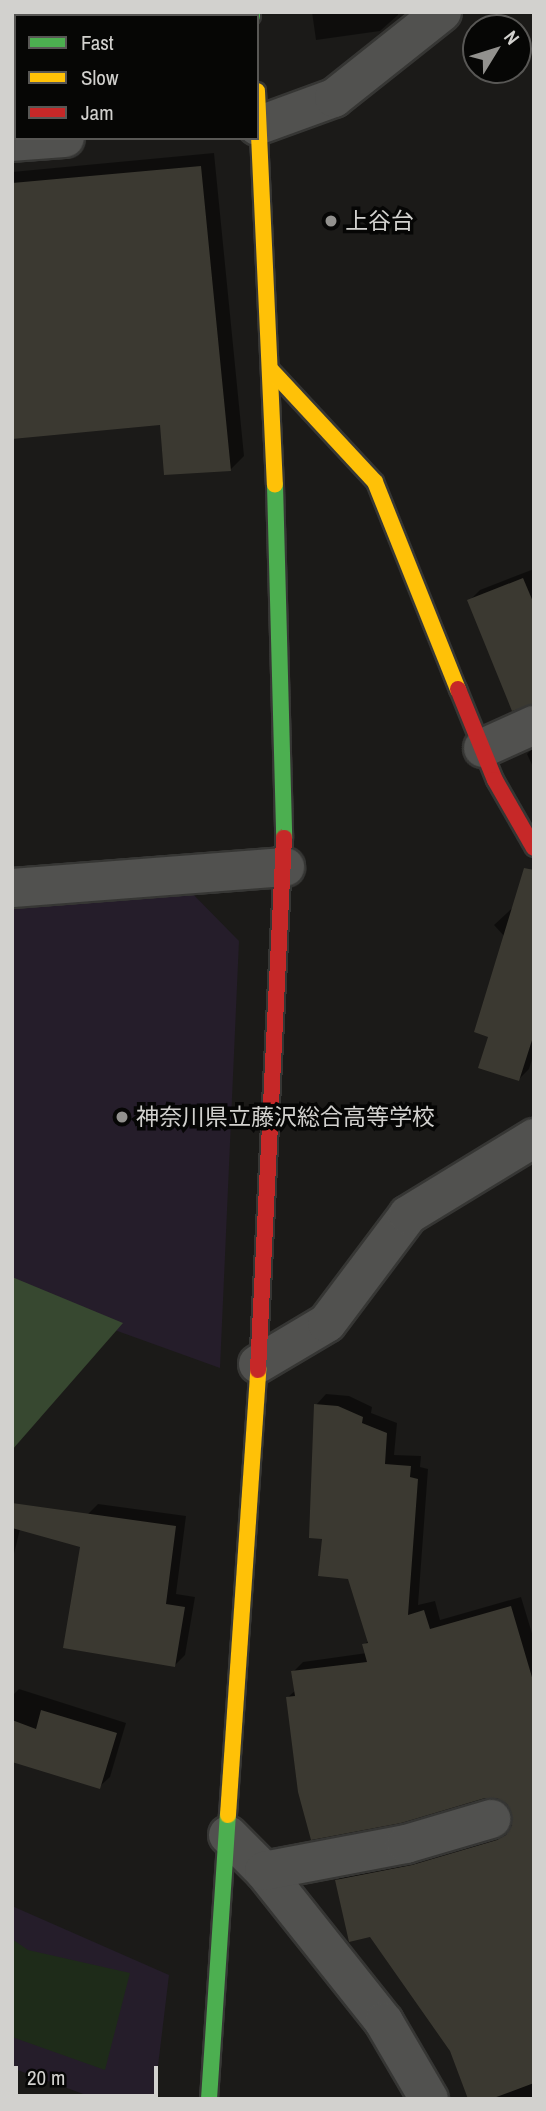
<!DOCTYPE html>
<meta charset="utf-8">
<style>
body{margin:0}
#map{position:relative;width:546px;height:2111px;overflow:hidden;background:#1b1a18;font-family:"Archivo Narrow","Noto Sans JP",sans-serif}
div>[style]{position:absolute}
.industrial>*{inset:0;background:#251d2a}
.green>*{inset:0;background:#1e2b19}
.forest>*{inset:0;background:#374830}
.shadow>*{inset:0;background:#0007}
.building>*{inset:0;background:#3b3931}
.roads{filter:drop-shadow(2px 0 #363634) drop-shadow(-2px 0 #363634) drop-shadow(0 2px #363634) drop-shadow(0 -2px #363634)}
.street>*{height:38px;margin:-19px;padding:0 19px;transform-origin:19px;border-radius:19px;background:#51514f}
.fast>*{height:16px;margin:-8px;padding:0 8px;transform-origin:8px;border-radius:8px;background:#4caf50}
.slow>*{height:16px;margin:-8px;padding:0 8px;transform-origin:8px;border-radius:8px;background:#ffc107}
.jam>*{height:16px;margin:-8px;padding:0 8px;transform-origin:8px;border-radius:8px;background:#c62828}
.dots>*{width:19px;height:19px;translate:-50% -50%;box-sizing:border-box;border:4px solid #060605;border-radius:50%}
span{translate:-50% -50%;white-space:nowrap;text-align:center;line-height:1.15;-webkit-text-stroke:7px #060605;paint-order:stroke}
.poi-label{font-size:23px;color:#d2d1ce}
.left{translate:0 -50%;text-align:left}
.frame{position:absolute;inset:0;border:14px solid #d2d1ce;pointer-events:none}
.legend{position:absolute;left:14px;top:14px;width:245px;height:126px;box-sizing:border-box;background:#060605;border:2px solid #585755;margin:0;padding:9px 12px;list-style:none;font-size:21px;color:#d2d1ce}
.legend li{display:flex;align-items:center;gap:14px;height:35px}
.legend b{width:35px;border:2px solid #585755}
.north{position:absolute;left:462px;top:14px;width:70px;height:70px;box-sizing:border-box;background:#060605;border:2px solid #585755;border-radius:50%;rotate:52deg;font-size:19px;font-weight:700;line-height:28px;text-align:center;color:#d2d1ce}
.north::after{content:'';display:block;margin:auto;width:24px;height:32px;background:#92918e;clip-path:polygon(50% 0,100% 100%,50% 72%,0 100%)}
.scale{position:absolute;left:14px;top:2066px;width:144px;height:32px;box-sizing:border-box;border:4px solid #d2d1ce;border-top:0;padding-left:9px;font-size:21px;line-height:24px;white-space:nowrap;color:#d2d1ce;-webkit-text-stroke:5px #060605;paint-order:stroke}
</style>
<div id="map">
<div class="industrial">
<i style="clip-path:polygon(184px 885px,239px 941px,220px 1368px,12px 1293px,12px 898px)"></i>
<i style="clip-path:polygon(12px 1906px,169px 1975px,154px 2099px,97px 2099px,12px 2068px)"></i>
</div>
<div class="green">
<i style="clip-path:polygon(12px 1939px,28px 1950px,130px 1973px,105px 2070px,12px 2037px)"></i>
</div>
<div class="forest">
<i style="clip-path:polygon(12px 1277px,123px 1323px,12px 1450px)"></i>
</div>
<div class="shadow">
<i style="clip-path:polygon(312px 12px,398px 12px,398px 15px,380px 31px,316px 40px)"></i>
<i style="clip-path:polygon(214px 153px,244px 456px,230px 470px,161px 424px,12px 437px,12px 172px)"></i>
<i style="clip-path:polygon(534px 569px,534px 703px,469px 601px,480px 590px)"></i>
<i style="clip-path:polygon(534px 747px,534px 769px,527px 754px)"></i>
<i style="clip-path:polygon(534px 888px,534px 1053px,529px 1069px,519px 1079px,490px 1036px,505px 937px,494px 925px)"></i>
<i style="clip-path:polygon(326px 1394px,349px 1396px,372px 1407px,371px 1413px,397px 1423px,394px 1455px,421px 1456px,420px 1467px,428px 1469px,418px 1605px,435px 1601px,440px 1620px,521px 1597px,534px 1640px,534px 2099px,465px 2099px,469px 2097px,452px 2050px,337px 1880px,348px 1870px,424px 1855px,509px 1830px,514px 1813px,507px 1801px,287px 1698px,296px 1690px,293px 1672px,303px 1662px,367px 1653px,364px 1645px,369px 1640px,349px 1577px,324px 1538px,316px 1405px)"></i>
<i style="clip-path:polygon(98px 1504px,186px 1516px,176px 1594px,195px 1597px,185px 1655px,175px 1665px,88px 1514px)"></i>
<i style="clip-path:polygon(12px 1527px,20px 1529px,12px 1562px)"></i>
<i style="clip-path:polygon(19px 1689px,126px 1723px,110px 1777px,99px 1787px,12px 1742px,12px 1696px)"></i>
</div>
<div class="building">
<i style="clip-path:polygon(201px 166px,231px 471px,164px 475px,160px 425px,12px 439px,12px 183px)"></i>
<i style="clip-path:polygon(523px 578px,534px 604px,534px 704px,512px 711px,467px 600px)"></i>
<i style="clip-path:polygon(524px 868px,534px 870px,534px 1034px,519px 1081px,478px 1068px,488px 1037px,474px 1032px)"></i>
<i style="clip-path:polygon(314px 1404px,338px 1406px,363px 1417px,362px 1423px,387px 1433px,385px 1464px,411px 1466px,410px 1477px,418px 1479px,408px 1615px,424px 1610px,430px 1629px,511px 1606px,534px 1684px,534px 2083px,491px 2099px,468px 2099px,450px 2051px,370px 1937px,349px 1942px,335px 1880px,412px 1865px,497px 1840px,506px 1835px,512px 1825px,512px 1814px,507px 1804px,497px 1798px,485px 1798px,401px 1823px,311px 1840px,298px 1792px,286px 1697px,295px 1696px,291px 1671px,367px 1662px,362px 1644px,368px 1643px,348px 1579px,318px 1576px,322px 1539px,309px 1538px)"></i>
<i style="clip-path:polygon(12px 1503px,176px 1526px,166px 1604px,185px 1607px,175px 1667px,63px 1648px,80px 1547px,12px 1528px)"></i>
<i style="clip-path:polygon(41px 1710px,117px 1733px,100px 1789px,12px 1762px,12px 1720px,36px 1729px)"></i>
</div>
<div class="roads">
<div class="street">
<i style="left:257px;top:126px;width:82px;rotate:-20deg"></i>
<i style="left:334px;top:98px;width:138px;rotate:-38.5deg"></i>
<i style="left:12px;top:142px;width:53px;rotate:-4.3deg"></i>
<i style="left:483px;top:748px;width:56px;rotate:-24.3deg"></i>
<i style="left:12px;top:888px;width:274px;rotate:-4.4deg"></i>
<i style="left:258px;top:1364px;width:80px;rotate:-30.7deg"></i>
<i style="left:327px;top:1323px;width:135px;rotate:-53.1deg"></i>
<i style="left:408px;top:1215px;width:148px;rotate:-31.4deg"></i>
<i style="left:228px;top:1835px;width:51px;rotate:45deg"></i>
<i style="left:264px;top:1871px;width:193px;rotate:51.5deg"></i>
<i style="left:384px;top:2022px;width:89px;rotate:59.7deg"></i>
<i style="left:264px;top:1871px;width:145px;rotate:-10.8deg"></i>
<i style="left:406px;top:1844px;width:89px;rotate:-16.4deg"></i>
</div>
<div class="fast">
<i style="left:252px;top:12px;width:4px;rotate:90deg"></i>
<i style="left:275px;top:485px;width:353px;rotate:88.5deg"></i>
<i style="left:209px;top:2099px;width:285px;rotate:-86.2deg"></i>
</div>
<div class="slow">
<i style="left:257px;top:91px;width:394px;rotate:87.4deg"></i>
<i style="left:272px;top:371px;width:151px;rotate:47.1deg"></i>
<i style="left:375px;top:482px;width:223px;rotate:68.2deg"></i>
<i style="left:228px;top:1815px;width:446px;rotate:-86.1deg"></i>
</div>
<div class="jam">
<i style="left:458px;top:689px;width:98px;rotate:67.9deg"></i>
<i style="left:495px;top:780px;width:78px;rotate:60.2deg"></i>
<i style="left:258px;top:1370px;width:533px;rotate:-87.2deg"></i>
</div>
</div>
<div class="dots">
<i style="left:331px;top:221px;background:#92918e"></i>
<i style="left:122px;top:1117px;background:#92918e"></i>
</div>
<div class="poi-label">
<span class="left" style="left:345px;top:221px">上谷台</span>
<span class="left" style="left:136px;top:1117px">神奈川県立藤沢総合高等学校</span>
</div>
<div class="frame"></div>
<ul class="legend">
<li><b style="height:9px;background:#4caf50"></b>Fast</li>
<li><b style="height:9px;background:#ffc107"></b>Slow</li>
<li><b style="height:9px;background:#c62828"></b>Jam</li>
</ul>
<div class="north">N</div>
<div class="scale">20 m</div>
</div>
